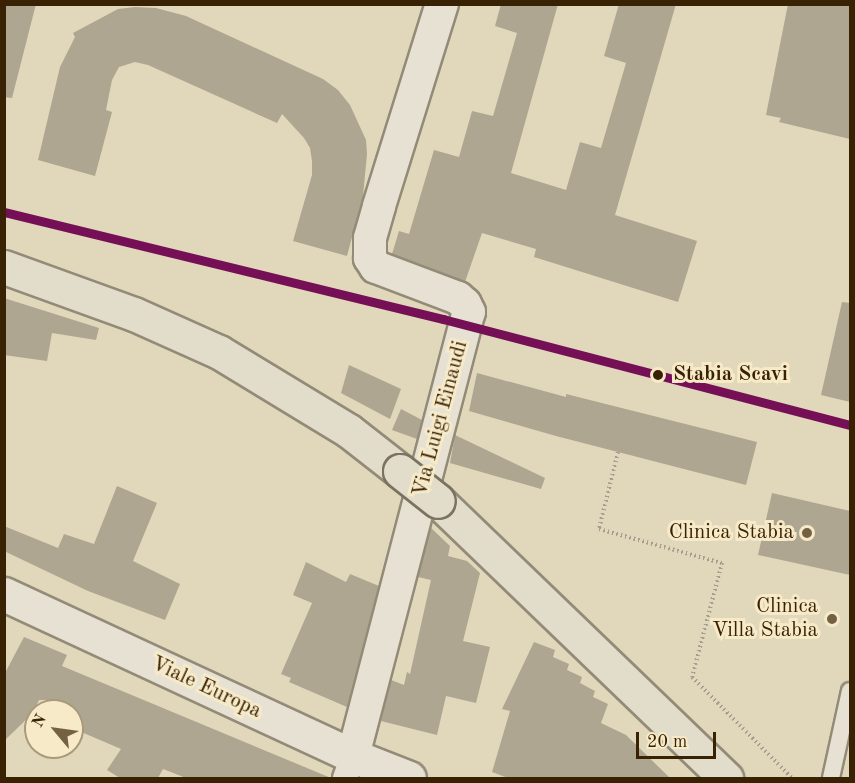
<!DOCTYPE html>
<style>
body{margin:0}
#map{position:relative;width:855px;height:783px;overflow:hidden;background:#e1d7bb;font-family:"Old Standard TT",serif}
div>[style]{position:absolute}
.building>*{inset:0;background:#aea691}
.path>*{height:4px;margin-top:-2px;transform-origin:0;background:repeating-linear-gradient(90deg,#a59e90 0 1.5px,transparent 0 4.5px)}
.roads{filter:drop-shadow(2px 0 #938b77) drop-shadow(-2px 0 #938b77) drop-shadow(0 2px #938b77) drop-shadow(0 -2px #938b77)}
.service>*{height:16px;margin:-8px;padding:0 8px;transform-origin:8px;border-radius:8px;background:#e6e1d3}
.pedestrian>*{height:24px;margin:-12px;padding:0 12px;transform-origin:12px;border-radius:12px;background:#e6e1d3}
.minor>*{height:32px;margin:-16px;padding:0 16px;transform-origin:16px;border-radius:16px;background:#e6e1d3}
.secondary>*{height:33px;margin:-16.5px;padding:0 16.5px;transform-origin:16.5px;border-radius:16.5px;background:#e6e1d3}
.trunk>*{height:33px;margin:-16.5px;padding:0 16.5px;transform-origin:16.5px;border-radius:16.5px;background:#e2dccb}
.bridges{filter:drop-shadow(2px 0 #7b7260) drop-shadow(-2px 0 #7b7260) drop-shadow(0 2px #7b7260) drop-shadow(0 -2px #7b7260)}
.trunk-bridge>*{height:33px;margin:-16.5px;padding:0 16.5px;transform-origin:16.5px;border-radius:16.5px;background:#e2dccb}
.rail-1>*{height:9px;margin:-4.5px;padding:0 4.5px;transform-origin:4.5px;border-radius:4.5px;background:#751056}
.dots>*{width:16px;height:16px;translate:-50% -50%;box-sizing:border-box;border:3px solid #f6eac8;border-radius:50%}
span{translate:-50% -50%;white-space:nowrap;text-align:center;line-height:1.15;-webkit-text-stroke:6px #f6eac8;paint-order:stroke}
.stop-label{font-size:21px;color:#392103;font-weight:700}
.left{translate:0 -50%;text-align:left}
.street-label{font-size:21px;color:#392103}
.poi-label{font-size:21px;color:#392103}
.right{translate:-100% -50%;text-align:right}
.frame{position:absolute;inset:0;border:6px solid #392103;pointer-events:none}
.north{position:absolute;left:24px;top:699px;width:60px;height:60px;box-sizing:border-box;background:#f6eac8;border:2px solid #aa9a79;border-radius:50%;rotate:299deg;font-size:16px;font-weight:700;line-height:24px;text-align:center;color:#392103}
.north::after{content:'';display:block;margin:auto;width:21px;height:27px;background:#746143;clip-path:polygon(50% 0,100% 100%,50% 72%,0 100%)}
.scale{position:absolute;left:636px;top:732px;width:80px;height:27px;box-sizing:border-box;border:3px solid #392103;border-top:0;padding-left:8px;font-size:18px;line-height:21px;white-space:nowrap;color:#392103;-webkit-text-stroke:4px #f6eac8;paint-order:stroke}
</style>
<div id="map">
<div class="building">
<i style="clip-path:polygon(4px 4px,36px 4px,12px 98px,4px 97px)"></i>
<i style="clip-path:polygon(501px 4px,558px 4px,511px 173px,566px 190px,580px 142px,601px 148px,626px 63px,604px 56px,619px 4px,676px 4px,615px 215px,697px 241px,678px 302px,534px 257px,536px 249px,482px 233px,465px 282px,392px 254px,399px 231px,409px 234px,434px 150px,459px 157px,472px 111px,493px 116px,517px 33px,495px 26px)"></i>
<i style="clip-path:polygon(788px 4px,850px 4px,850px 139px,779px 122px,781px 118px,766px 115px)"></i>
<i style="clip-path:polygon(135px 7px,156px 8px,186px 16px,323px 79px,338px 90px,350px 105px,366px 140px,367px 154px,363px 196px,347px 256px,293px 241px,312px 175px,312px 161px,310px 148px,304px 138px,282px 114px,277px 123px,148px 65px,135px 62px,119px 67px,112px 80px,106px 110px,112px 112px,95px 176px,38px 160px,60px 67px,75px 37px,73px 33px,118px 9px)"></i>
<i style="clip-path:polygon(4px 298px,99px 328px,96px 340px,52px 333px,47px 361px,4px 355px)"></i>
<i style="clip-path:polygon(842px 302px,850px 303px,850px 402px,821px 395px)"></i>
<i style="clip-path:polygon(349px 365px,401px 389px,390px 419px,341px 393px)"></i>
<i style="clip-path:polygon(477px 373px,566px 397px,566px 394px,757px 442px,746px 485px,556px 436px,469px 411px)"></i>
<i style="clip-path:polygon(401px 409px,422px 420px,417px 439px,392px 430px)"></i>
<i style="clip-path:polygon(455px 435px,545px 478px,541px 489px,450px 463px)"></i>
<i style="clip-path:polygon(117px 486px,157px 503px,133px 561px,180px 584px,165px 620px,88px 591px,4px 551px,4px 526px,58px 548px,64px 534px,94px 544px)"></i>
<i style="clip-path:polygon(772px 493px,850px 511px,850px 575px,758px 555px)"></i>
<i style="clip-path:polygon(431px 528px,450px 546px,448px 556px,467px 561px,480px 573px,463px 641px,490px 647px,476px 703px,446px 696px,437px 735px,381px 721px,391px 680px,404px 685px,407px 672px,410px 674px,431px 580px,418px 577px)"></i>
<i style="clip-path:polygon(306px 562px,346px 582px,350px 574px,379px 586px,347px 707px,289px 682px,291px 678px,281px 674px,312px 603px,293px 595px)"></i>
<i style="clip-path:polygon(24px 637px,67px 655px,62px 666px,331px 778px,186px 778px,163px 769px,158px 778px,120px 778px,107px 770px,121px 749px,72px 728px,72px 711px,46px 700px,39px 700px,33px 713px,4px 741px,4px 675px)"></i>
<i style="clip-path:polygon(534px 642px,555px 650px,553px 657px,569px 664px,567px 670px,582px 677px,580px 683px,595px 691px,593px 697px,608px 704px,601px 723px,626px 735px,670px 778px,508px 778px,492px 772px,510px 711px,502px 709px)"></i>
</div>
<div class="path">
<i style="left:618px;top:452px;width:79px;rotate:103.9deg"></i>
<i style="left:599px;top:529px;width:128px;rotate:15.5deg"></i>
<i style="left:722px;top:563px;width:118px;rotate:104.7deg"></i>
<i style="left:692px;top:677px;width:142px;rotate:45.3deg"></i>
</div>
<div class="roads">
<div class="service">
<i style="left:831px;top:778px;width:89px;rotate:-77.7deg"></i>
</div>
<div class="pedestrian">
<i style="left:345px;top:778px;width:23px;rotate:-70deg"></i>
</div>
<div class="minor">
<i style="left:353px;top:756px;width:459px;rotate:-75.4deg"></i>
<i style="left:469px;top:312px;width:9px;rotate:-117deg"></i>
<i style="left:465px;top:304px;width:9px;rotate:-139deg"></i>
<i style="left:458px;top:298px;width:88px;rotate:-159.3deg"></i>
<i style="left:376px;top:267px;width:11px;rotate:-124deg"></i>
<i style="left:370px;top:258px;width:20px;rotate:-90deg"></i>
<i style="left:370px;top:238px;width:33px;rotate:-74deg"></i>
<i style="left:379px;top:206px;width:212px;rotate:-72.7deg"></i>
</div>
<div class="secondary">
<i style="left:4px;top:594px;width:385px;rotate:24.9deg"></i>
<i style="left:353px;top:756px;width:60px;rotate:21.4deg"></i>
</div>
<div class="trunk">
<i style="left:4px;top:267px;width:138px;rotate:19.9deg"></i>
<i style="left:134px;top:314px;width:93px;rotate:24.1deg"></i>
<i style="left:219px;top:352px;width:152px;rotate:31.3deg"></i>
<i style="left:349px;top:431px;width:65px;rotate:38.1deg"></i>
<i style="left:438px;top:501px;width:400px;rotate:43.9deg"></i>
</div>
</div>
<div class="bridges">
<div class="trunk-bridge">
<i style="left:400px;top:471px;width:48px;rotate:38.3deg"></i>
</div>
</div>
<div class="rail-1">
<i style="left:4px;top:212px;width:452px;rotate:13.7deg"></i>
<i style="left:443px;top:319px;width:421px;rotate:14.6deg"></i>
</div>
<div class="dots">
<i style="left:658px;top:375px;background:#392103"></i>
<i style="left:807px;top:533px;background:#746143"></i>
<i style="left:832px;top:619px;background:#746143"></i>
</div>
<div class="stop-label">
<span class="left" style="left:673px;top:375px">Stabia Scavi</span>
</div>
<div class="street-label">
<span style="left:441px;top:419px;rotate:-75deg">Via Luigi Einaudi</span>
<span style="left:206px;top:688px;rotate:25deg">Viale Europa</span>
</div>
<div class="poi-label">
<span class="right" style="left:794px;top:533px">Clinica Stabia</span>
<span class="right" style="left:818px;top:619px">Clinica<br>Villa Stabia</span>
</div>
<div class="frame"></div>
<div class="north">N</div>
<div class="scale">20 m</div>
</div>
